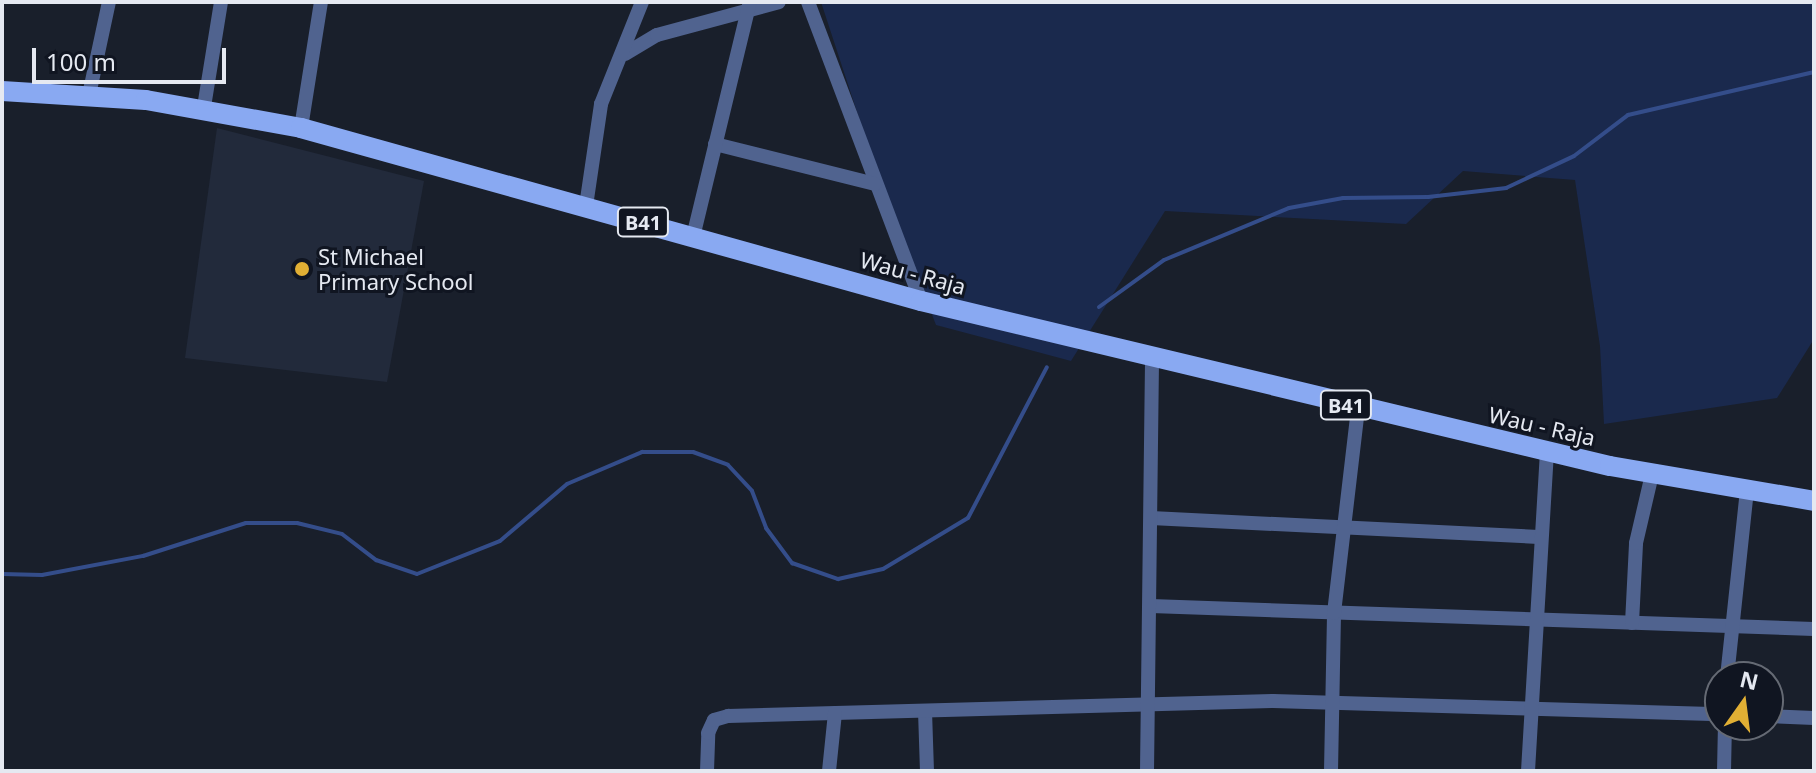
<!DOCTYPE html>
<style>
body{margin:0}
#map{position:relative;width:1816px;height:773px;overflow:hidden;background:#191f2b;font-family:"Noto Sans",sans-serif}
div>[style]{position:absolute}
.built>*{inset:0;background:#222a3b}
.green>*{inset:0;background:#1a294d}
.stream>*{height:4px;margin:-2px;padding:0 2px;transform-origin:2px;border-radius:2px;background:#344d8a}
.minor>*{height:14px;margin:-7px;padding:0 7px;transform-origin:7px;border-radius:7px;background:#50638f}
.primary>*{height:20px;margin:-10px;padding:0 10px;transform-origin:10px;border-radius:10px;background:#89a9f2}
.dots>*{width:22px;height:22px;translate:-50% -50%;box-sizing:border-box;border:4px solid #101521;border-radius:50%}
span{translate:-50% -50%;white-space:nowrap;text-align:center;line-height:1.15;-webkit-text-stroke:6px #101521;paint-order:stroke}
.shield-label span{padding:2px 6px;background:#101521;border:2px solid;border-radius:6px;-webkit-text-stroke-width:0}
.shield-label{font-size:20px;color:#e5e9f1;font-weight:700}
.poi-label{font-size:22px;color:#e5e9f1}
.left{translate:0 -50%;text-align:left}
.street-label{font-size:22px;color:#e5e9f1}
.frame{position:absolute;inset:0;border:4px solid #e5e9f1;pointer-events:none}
.north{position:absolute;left:1704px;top:661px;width:80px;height:80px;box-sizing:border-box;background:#101521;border:2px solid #656a74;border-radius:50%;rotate:14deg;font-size:22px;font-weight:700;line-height:32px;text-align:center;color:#e5e9f1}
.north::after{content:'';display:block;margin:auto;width:28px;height:36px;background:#e1af34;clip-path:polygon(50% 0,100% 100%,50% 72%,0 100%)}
.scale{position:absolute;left:32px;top:48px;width:194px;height:36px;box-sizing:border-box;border:4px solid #e5e9f1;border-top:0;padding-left:10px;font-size:24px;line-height:28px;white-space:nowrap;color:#e5e9f1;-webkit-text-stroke:6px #101521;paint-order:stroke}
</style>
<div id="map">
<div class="built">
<i style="clip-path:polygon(217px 128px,424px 181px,387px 382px,185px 358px)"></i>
</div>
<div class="green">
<i style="clip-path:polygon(821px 2px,1814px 2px,1814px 339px,1777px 398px,1604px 424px,1600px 346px,1575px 180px,1463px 171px,1406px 224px,1165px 211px,1071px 361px,936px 325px,876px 170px)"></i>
</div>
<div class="stream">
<i style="left:1099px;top:307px;width:80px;rotate:-35.9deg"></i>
<i style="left:1164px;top:260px;width:135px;rotate:-22.6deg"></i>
<i style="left:1289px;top:208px;width:55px;rotate:-10.5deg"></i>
<i style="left:1343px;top:198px;width:85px;rotate:-0.7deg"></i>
<i style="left:1428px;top:197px;width:79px;rotate:-6.6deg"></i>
<i style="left:1506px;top:188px;width:75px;rotate:-25.2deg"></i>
<i style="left:1574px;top:156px;width:68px;rotate:-37.2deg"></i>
<i style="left:1628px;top:115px;width:191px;rotate:-13deg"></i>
<i style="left:2px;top:574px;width:40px;rotate:1.4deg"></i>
<i style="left:42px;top:575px;width:103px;rotate:-10.7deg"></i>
<i style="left:143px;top:556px;width:108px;rotate:-17.8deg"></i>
<i style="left:246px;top:523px;width:51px"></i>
<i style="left:297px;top:523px;width:46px;rotate:13.7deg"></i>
<i style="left:342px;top:534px;width:43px;rotate:37.4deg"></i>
<i style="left:376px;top:560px;width:43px;rotate:18.9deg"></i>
<i style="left:417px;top:574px;width:89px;rotate:-21.7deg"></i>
<i style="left:500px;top:541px;width:88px;rotate:-40.4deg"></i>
<i style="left:567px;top:484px;width:82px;rotate:-23.1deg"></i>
<i style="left:642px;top:452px;width:51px"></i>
<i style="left:693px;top:452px;width:37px;rotate:20deg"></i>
<i style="left:728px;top:465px;width:35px;rotate:47deg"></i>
<i style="left:752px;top:491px;width:40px;rotate:69deg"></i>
<i style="left:766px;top:528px;width:44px;rotate:53.4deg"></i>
<i style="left:792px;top:563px;width:49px;rotate:19.2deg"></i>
<i style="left:838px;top:579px;width:46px;rotate:-12.5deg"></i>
<i style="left:883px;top:569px;width:99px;rotate:-31deg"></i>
<i style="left:968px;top:518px;width:170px;rotate:-62.4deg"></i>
</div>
<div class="minor">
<i style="left:808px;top:2px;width:320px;rotate:69.3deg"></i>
<i style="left:625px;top:54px;width:37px;rotate:-31deg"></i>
<i style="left:657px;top:35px;width:126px;rotate:-15.1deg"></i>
<i style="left:89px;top:95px;width:95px;rotate:-77.9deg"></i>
<i style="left:204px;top:107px;width:106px;rotate:-80.8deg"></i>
<i style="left:301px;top:128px;width:128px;rotate:-81deg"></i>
<i style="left:715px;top:144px;width:165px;rotate:14deg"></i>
<i style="left:586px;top:206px;width:103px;rotate:-81.6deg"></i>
<i style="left:601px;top:104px;width:110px;rotate:-68.1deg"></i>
<i style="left:693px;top:237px;width:242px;rotate:-76.4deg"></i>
<i style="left:1151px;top:518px;width:388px;rotate:2.8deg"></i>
<i style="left:1151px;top:606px;width:663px;rotate:1.99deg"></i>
<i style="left:1632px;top:623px;width:80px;rotate:-87.1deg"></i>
<i style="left:1636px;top:543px;width:71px;rotate:-76.9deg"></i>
<i style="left:1727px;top:677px;width:188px;rotate:-83.9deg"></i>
<i style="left:925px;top:711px;width:60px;rotate:88.1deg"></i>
<i style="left:1768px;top:716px;width:46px;rotate:2.5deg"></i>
<i style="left:707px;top:771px;width:38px;rotate:-88deg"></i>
<i style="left:708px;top:733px;width:14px;rotate:-65deg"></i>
<i style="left:714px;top:720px;width:15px;rotate:-16deg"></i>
<i style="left:728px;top:716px;width:545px;rotate:-1.58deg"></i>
<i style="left:1273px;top:701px;width:447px;rotate:1.7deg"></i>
<i style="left:829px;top:771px;width:58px;rotate:-84.1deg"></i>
<i style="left:1147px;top:771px;width:415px;rotate:-89.3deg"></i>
<i style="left:1331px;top:771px;width:158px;rotate:-88.9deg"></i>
<i style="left:1334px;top:613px;width:206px;rotate:-83.3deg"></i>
<i style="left:1528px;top:771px;width:320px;rotate:-86.6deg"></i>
<i style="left:1724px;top:771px;width:46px;rotate:-88.8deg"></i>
</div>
<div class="primary">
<i style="left:2px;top:91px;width:144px;rotate:3.6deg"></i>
<i style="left:146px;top:100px;width:158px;rotate:10.2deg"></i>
<i style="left:301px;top:128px;width:644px;rotate:15.59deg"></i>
<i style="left:921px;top:301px;width:708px;rotate:13.47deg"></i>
<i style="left:1610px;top:466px;width:207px;rotate:9.7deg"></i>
</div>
<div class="dots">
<i style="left:302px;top:269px;background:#e1af34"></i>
</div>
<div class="shield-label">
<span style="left:643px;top:222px">B41</span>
<span style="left:1346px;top:405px">B41</span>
</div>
<div class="poi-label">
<span class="left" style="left:318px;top:269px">St Michael<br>Primary School</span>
</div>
<div class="street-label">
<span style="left:913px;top:273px;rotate:15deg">Wau - Raja</span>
<span style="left:1542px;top:426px;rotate:13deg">Wau - Raja</span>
</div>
<div class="frame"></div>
<div class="north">N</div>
<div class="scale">100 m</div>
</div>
